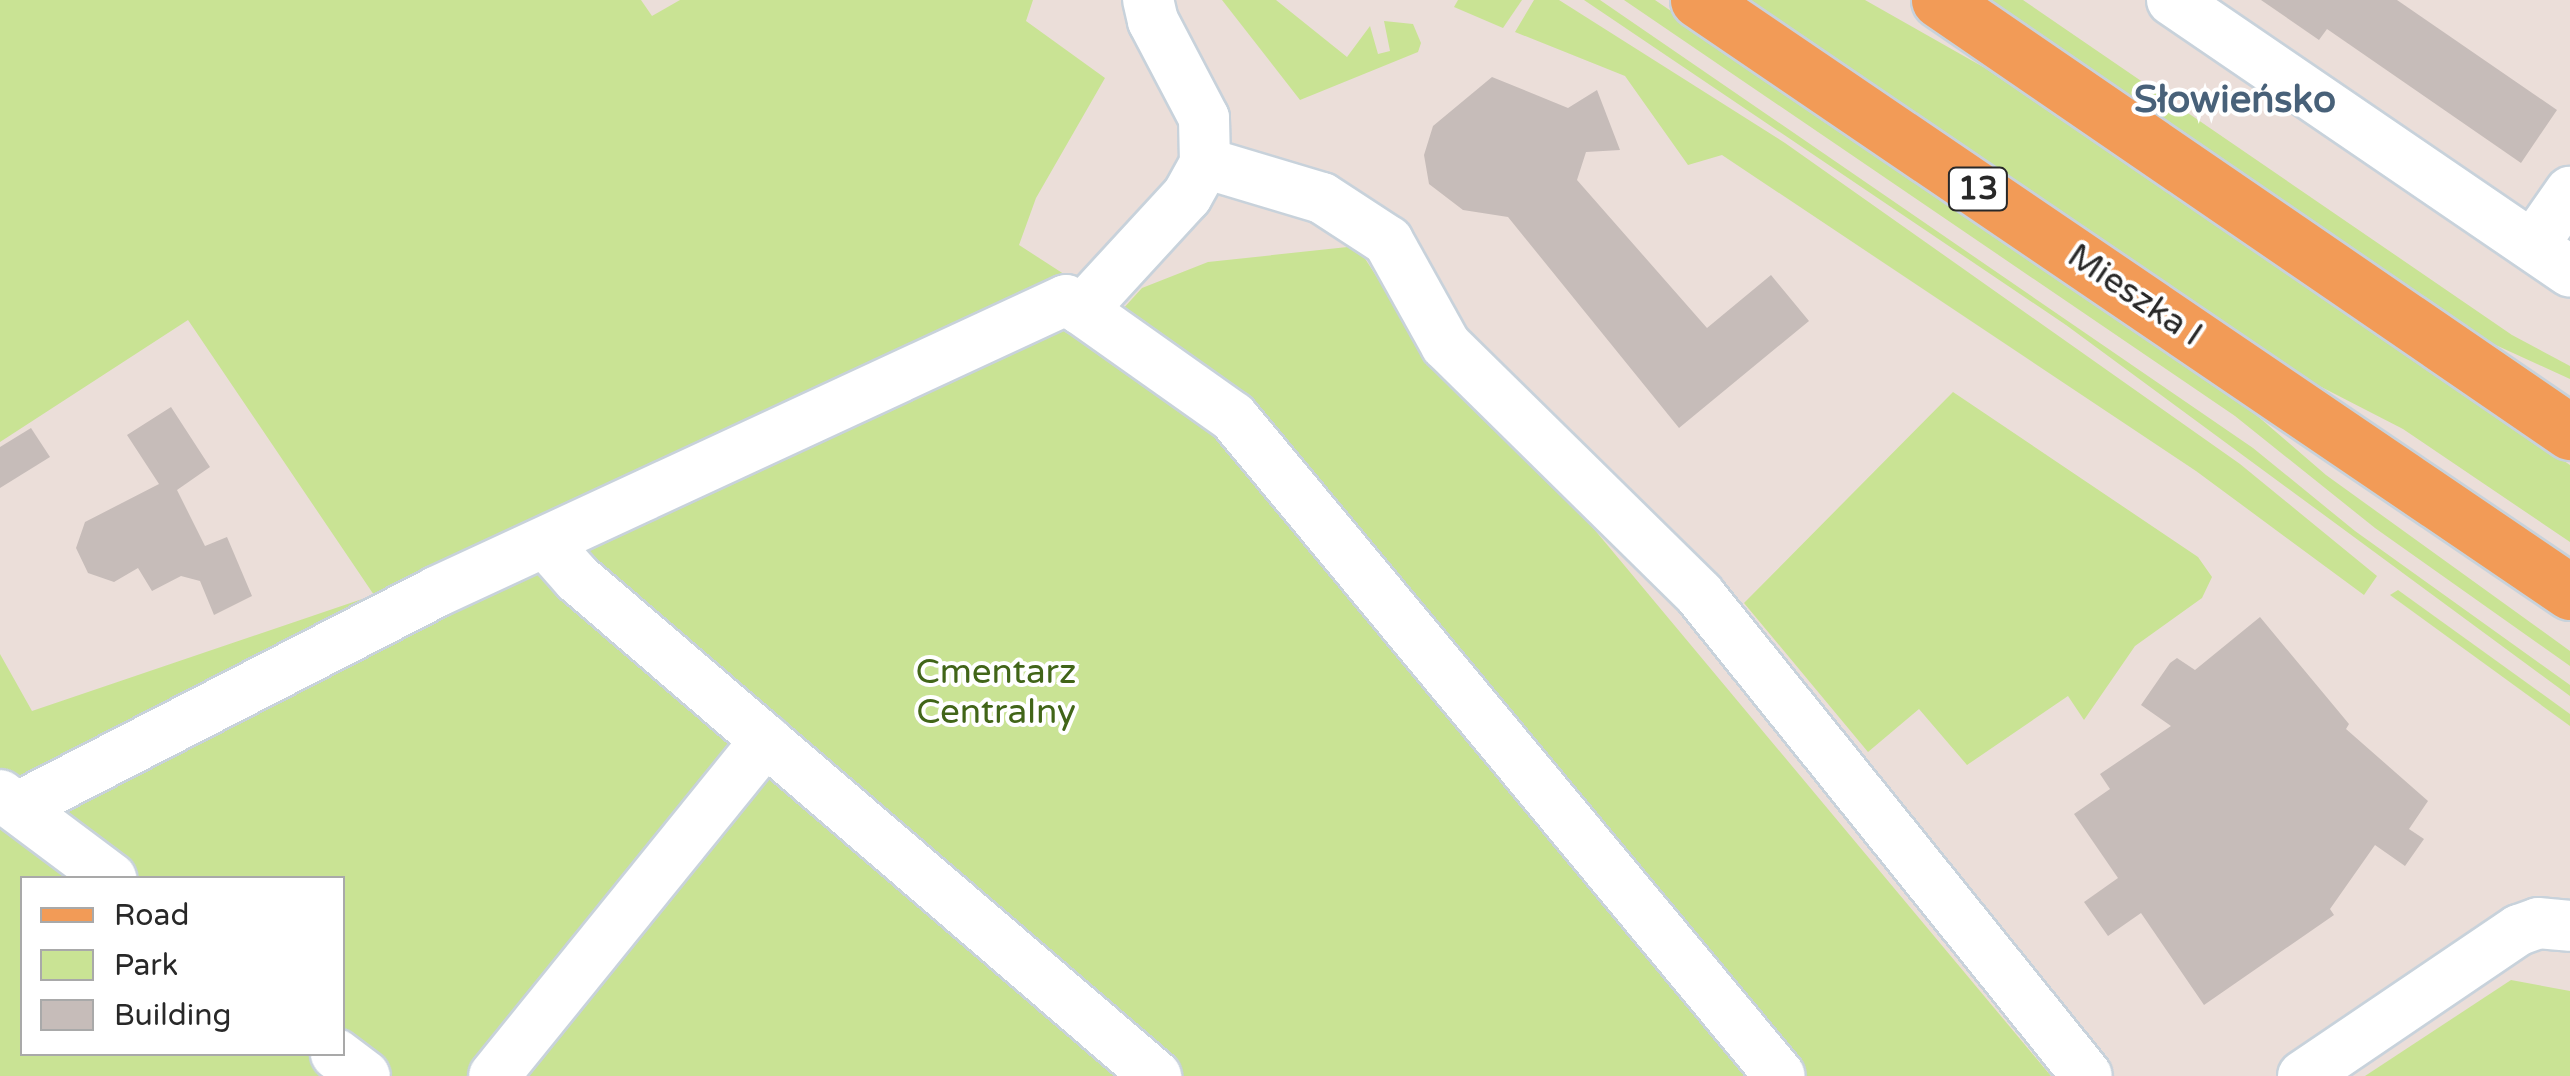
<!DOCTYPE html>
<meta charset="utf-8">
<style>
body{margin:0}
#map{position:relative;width:2570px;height:1076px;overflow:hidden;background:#ebded9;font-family:"Varela Round",sans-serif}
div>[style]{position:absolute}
.green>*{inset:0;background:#c9e394}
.building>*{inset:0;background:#c6bcb9}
.roads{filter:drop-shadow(2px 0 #c8d2db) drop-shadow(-2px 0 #c8d2db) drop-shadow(0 2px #c8d2db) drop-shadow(0 -2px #c8d2db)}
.minor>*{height:50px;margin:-25px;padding:0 25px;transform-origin:25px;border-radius:25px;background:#fff}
.major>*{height:55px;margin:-27.5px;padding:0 27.5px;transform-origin:27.5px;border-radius:27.5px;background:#f29b57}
span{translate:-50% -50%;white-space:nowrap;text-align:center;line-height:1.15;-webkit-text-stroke:8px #fff;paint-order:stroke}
.shield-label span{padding:2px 8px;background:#fff;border:2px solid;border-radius:8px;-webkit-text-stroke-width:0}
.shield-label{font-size:32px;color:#282828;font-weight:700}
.street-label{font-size:35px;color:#282828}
.park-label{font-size:35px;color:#416518}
.neighbourhood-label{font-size:38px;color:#486179;font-weight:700}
.legend{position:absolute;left:20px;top:876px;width:325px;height:180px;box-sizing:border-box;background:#fff;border:2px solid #a9a9a9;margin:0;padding:12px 18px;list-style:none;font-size:30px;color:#282828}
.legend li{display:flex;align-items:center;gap:20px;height:50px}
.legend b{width:50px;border:2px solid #a9a9a9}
</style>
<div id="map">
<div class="green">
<i style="clip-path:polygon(evenodd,0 0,641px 0,652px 16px,680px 0,1033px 0,1026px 21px,1105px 78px,1036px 198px,1019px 245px,1121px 311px,1142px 288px,1208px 262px,1357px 246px,1396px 307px,1533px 456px,2051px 1076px,0 1076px,0 654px,32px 711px,374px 595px,188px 320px,0 442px,0 0,22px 878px,342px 878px,342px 1054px,22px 1054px,22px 878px)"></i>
<i style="clip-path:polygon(1222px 0,1276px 0,1347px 57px,1370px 26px,1378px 54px,1390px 51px,1384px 21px,1413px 24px,1421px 43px,1418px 52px,1300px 100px)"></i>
<i style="clip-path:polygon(1458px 0,1522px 0,1503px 28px,1454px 7px)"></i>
<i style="clip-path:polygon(1534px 0,1559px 0,1785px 143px,2240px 464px,2377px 576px,2364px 595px,2196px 471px,1722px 155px,1688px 165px,1625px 76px,1515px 32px)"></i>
<i style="clip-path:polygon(1584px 0,1600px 0,2253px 448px,2355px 531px,2570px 685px,2570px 696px,2066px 325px)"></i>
<i style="clip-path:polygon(1624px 0,1655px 0,2240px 401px,2326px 475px,2570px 651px,2570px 666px,2375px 528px,2235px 416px)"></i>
<i style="clip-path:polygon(1742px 0,1865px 0,1985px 68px,2570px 465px,2570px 542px,2403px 429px,2296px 374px)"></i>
<i style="clip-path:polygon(1989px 0,2023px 0,2512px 335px,2570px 366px,2570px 379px,2489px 342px)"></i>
<i style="clip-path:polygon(1953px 392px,2198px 557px,2212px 577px,2202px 598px,2135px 646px,2084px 720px,2068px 696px,1967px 765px,1919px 709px,1868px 752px,1744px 603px)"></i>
<i style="clip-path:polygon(2398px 590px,2570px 714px,2570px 726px,2390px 595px)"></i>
<i style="clip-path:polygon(2511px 980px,2570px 991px,2570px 1076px,2365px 1076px)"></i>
</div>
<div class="building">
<i style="clip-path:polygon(2261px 0,2397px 0,2557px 110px,2521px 163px,2327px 29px,2319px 40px)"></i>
<i style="clip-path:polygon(1492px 77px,1568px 108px,1597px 90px,1620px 150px,1586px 152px,1577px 180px,1707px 328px,1771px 275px,1809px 321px,1679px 428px,1508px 217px,1463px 210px,1429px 184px,1424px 155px,1433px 126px)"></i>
<i style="clip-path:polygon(171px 407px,210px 467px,177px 490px,205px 546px,227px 537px,252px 596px,214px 615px,200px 581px,181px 576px,152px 591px,138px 568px,114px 582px,88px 573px,76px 548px,85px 522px,159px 484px,127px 435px)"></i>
<i style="clip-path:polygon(31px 428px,50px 457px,0 488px,0 447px)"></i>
<i style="clip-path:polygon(2260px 617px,2349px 724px,2346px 729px,2428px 801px,2409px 829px,2424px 839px,2405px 866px,2375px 845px,2330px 909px,2334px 915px,2204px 1005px,2141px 913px,2108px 936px,2084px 902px,2118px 878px,2074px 814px,2110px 789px,2100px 774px,2171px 726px,2141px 705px,2170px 663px,2177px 658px,2195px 670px)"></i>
</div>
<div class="roads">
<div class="minor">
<i style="left:2172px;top:0;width:482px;rotate:34.3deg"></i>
<i style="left:1205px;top:163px;width:122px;rotate:16.7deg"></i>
<i style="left:1322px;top:198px;width:79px;rotate:33.1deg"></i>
<i style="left:1388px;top:241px;width:119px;rotate:60.9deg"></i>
<i style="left:1446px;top:345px;width:356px;rotate:44.5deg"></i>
<i style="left:1700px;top:595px;width:617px;rotate:51.18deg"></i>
<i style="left:2533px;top:245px;width:65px;rotate:-55.1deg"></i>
<i style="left:1082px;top:310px;width:185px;rotate:35.3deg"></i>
<i style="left:1233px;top:417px;width:856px;rotate:50.31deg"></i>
<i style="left:546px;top:543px;width:47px;rotate:48.5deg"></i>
<i style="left:577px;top:578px;width:764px;rotate:40.7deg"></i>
<i style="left:0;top:795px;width:139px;rotate:36.8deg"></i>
<i style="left:18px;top:807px;width:470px;rotate:-27.2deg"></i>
<i style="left:436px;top:592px;width:694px;rotate:-24.87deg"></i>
<i style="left:1066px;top:300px;width:19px;rotate:32deg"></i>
<i style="left:1082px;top:310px;width:155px;rotate:-47.4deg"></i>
<i style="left:1187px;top:196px;width:38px;rotate:-61deg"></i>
<i style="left:1205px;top:163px;width:45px;rotate:-91.3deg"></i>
<i style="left:1204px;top:118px;width:110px;rotate:-117.7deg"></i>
<i style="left:1153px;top:21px;width:22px;rotate:-103deg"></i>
<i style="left:336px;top:1054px;width:36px;rotate:37deg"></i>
<i style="left:494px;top:1076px;width:432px;rotate:-51deg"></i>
<i style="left:2303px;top:1076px;width:261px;rotate:-34.1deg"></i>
<i style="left:2519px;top:930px;width:20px;rotate:-20deg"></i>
<i style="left:2538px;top:923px;width:32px;rotate:5deg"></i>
</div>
<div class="major">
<i style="left:1698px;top:0;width:1054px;rotate:34.17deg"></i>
<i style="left:1939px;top:0;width:765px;rotate:34.4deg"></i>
</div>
</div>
<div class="shield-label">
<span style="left:1978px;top:189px">13</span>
</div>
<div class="street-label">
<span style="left:2135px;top:295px;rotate:34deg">Mieszka I</span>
</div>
<div class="park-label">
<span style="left:996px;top:692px">Cmentarz<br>Centralny</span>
</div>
<div class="neighbourhood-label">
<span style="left:2235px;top:101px">Słowieńsko</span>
</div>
<ul class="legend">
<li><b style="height:12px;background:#f29b57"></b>Road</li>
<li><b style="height:28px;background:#c9e394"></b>Park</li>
<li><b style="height:28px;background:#c6bcb9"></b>Building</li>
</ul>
</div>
